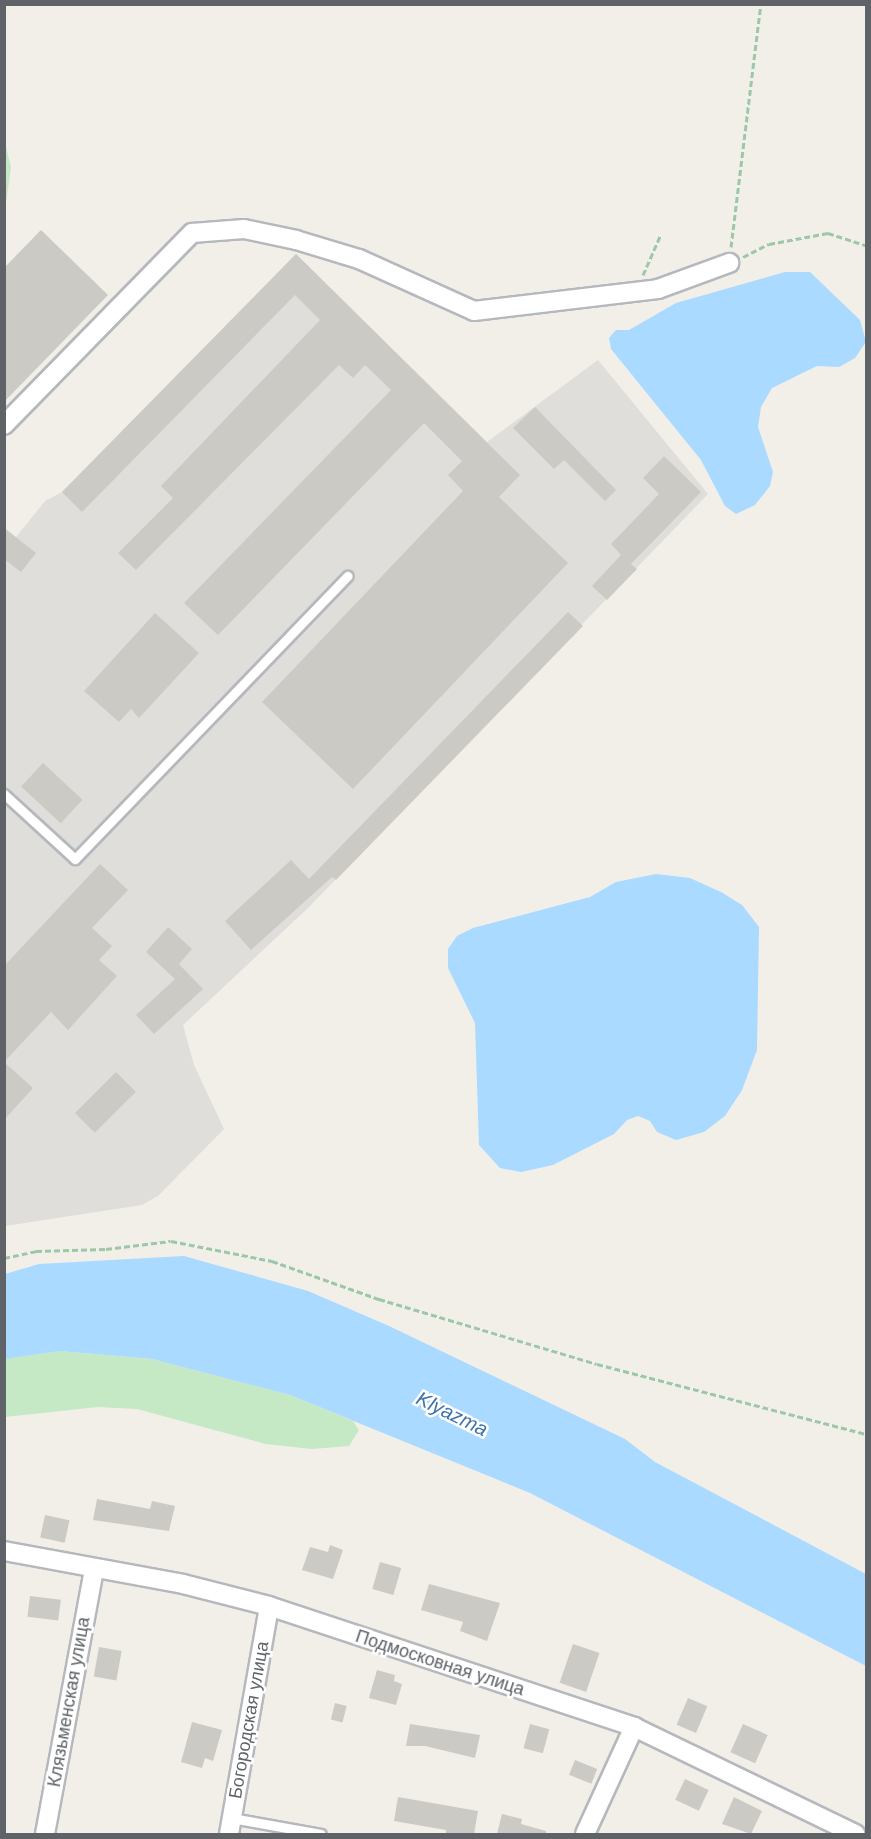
<!DOCTYPE html>
<meta charset="utf-8">
<style>
body{margin:0}
#map{position:relative;width:871px;height:1839px;overflow:hidden;background:#f1efe8;font-family:Helvetica,sans-serif}
div>[style]{position:absolute}
.industrial>*{inset:0;background:#e0deda}
.green>*{inset:0;background:#c5e8c5}
.water>*{inset:0;background:#aadaff}
.building>*{inset:0;background:#cccac5;transform-origin:0 0}
.path>*{height:3px;margin-top:-1.5px;transform-origin:0;background:repeating-linear-gradient(90deg,#9cc7a9 0 6px,transparent 0 9px)}
.roads{filter:drop-shadow(2px 0 #b5b8bc) drop-shadow(-2px 0 #b5b8bc) drop-shadow(0 2px #b5b8bc) drop-shadow(0 -2px #b5b8bc)}
.lane>*{height:9px;margin:-4.5px;padding:0 4.5px;transform-origin:4.5px;border-radius:4.5px;background:#fff}
.street>*{height:18px;margin:-9px;padding:0 9px;transform-origin:9px;border-radius:9px;background:#fff}
span{translate:-50% -50%;white-space:nowrap;text-align:center;line-height:1.15;-webkit-text-stroke:5px #fff;paint-order:stroke}
.street-label{font-size:18px;color:#5f6368}
.water-label{font-size:20px;color:#4174aa;font-style:italic}
.frame{position:absolute;inset:0;border:6px solid #5f6368;pointer-events:none}
</style>
<div id="map">
<div class="industrial">
<i style="clip-path:polygon(296px 254px,487px 442px,598px 360px,708px 494px,308px 908px,183px 1025px,194px 1065px,224px 1129px,158px 1196px,142px 1205px,5px 1226px,5px 528px,16px 537px,45px 501px,62px 492px)"></i>
</div>
<div class="green">
<i style="clip-path:polygon(5px 143px,11px 167px,5px 210px,4px 210px)"></i>
<i style="clip-path:polygon(60px 1351px,152px 1359px,290px 1395px,353px 1421px,359px 1430px,349px 1446px,312px 1449px,266px 1444px,137px 1409px,98px 1407px,5px 1417px,4px 1359px)"></i>
</div>
<div class="water">
<i style="clip-path:polygon(785px 272px,810px 272px,860px 320px,866px 342px,855px 358px,839px 367px,817px 366px,772px 388px,761px 407px,758px 427px,773px 472px,770px 486px,755px 505px,736px 514px,725px 506px,701px 460px,611px 349px,609px 338px,616px 330px,629px 330px,676px 303px)"></i>
<i style="clip-path:polygon(656px 874px,690px 878px,721px 892px,742px 905px,759px 927px,757px 1050px,742px 1090px,725px 1116px,704px 1132px,676px 1140px,657px 1132px,650px 1121px,638px 1116px,627px 1120px,614px 1134px,553px 1165px,521px 1172px,500px 1168px,479px 1145px,475px 1023px,448px 968px,448px 949px,457px 936px,473px 928px,590px 897px,616px 882px)"></i>
<i style="clip-path:polygon(184px 1256px,308px 1291px,389px 1326px,625px 1439px,655px 1462px,866px 1574px,866px 1666px,530px 1493px,290px 1395px,152px 1359px,60px 1351px,5px 1359px,5px 1274px,39px 1264px)"></i>
</div>
<div class="building">
<i style="clip-path:polygon(41px 230px,108px 295px,4px 402px,4px 268px)"></i>
<i style="clip-path:polygon(296px 254px,520px 475px,499px 497px,568px 563px,353px 789px,262px 702px,463px 491px,448px 475px,462px 461px,424px 423px,218px 635px,184px 603px,391px 390px,365px 365px,353px 378px,339px 365px,136px 570px,118px 553px,173px 498px,161px 486px,320px 320px,295px 295px,82px 512px,62px 492px)"></i>
<i style="clip-path:polygon(535px 407px,616px 490px,605px 501px,564px 460px,554px 469px,513px 428px)"></i>
<i style="clip-path:polygon(664px 456px,701px 492px,631px 564px,637px 569px,607px 600px,592px 586px,621px 555px,611px 544px,659px 494px,643px 478px)"></i>
<i style="clip-path:polygon(4px 528px,36px 553px,21px 572px,4px 559px)"></i>
<i style="clip-path:polygon(568px 612px,583px 626px,336px 880px,332px 877px,251px 950px,225px 921px,291px 860px,309px 879px)"></i>
<i style="clip-path:polygon(155px 613px,199px 653px,139px 718px,131px 709px,119px 722px,84px 691px)"></i>
<i style="left:43px;top:763px;width:54px;height:32px;rotate:43deg"></i>
<i style="clip-path:polygon(100px 864px,128px 890px,92px 928px,112px 946px,99px 960px,117px 976px,68px 1030px,51px 1012px,4px 1062px,4px 966px)"></i>
<i style="clip-path:polygon(168px 927px,192px 949px,179px 964px,203px 989px,154px 1034px,136px 1015px,175px 979px,146px 952px)"></i>
<i style="clip-path:polygon(4px 1062px,33px 1088px,4px 1120px)"></i>
<i style="left:116px;top:1072px;width:28px;height:58px;rotate:45deg"></i>
<i style="clip-path:polygon(97px 1499px,150px 1509px,152px 1501px,175px 1506px,169px 1531px,93px 1520px)"></i>
<i style="left:45px;top:1515px;width:25px;height:23px;rotate:12deg"></i>
<i style="clip-path:polygon(330px 1545px,343px 1550px,333px 1579px,302px 1570px,310px 1547px,328px 1552px)"></i>
<i style="left:380px;top:1562px;width:22px;height:28px;rotate:16deg"></i>
<i style="clip-path:polygon(429px 1584px,500px 1603px,487px 1641px,460px 1631px,463px 1622px,421px 1610px)"></i>
<i style="left:30px;top:1596px;width:31px;height:21px;rotate:7deg"></i>
<i style="left:573px;top:1644px;width:28px;height:41px;rotate:19deg"></i>
<i style="left:99px;top:1647px;width:23px;height:30px;rotate:10deg"></i>
<i style="clip-path:polygon(377px 1670px,395px 1675px,394px 1681px,402px 1684px,396px 1705px,369px 1698px)"></i>
<i style="left:688px;top:1698px;width:21px;height:29px;rotate:23deg"></i>
<i style="left:335px;top:1703px;width:12px;height:17px;rotate:14deg"></i>
<i style="clip-path:polygon(192px 1722px,222px 1730px,213px 1761px,205px 1758px,202px 1768px,181px 1762px)"></i>
<i style="clip-path:polygon(410px 1724px,480px 1735px,475px 1758px,425px 1746px,406px 1746px)"></i>
<i style="left:530px;top:1724px;width:20px;height:25px;rotate:15deg"></i>
<i style="left:743px;top:1724px;width:27px;height:31px;rotate:24deg"></i>
<i style="left:575px;top:1760px;width:24px;height:16px;rotate:22deg"></i>
<i style="left:685px;top:1779px;width:26px;height:23px;rotate:25deg"></i>
<i style="clip-path:polygon(398px 1797px,478px 1811px,474px 1834px,446px 1833px,446px 1830px,394px 1821px)"></i>
<i style="clip-path:polygon(734px 1797px,762px 1811px,751px 1834px,722px 1824px)"></i>
<i style="clip-path:polygon(502px 1814px,522px 1819px,521px 1824px,546px 1831px,546px 1834px,497px 1834px)"></i>
</div>
<div class="path">
<i style="left:731px;top:247px;width:245px;rotate:-83deg"></i>
<i style="left:743px;top:257px;width:29px;rotate:-27deg"></i>
<i style="left:769px;top:244px;width:60px;rotate:-10.6deg"></i>
<i style="left:828px;top:233px;width:40px;rotate:18deg"></i>
<i style="left:643px;top:275px;width:45px;rotate:-66.3deg"></i>
<i style="left:4px;top:1258px;width:33px;rotate:-12deg"></i>
<i style="left:36px;top:1251px;width:70px;rotate:-1.6deg"></i>
<i style="left:106px;top:1249px;width:65px;rotate:-7deg"></i>
<i style="left:171px;top:1241px;width:103px;rotate:11.2deg"></i>
<i style="left:272px;top:1261px;width:114px;rotate:19.6deg"></i>
<i style="left:379px;top:1299px;width:227px;rotate:16.6deg"></i>
<i style="left:597px;top:1364px;width:278px;rotate:14.6deg"></i>
</div>
<div class="roads">
<div class="lane">
<i style="left:4px;top:794px;width:96px;rotate:42.5deg"></i>
<i style="left:75px;top:859px;width:393px;rotate:-46.1deg"></i>
<i style="left:232px;top:1818px;width:90px;rotate:10.2deg"></i>
</div>
<div class="street">
<i style="left:4px;top:425px;width:269px;rotate:-45.6deg"></i>
<i style="left:192px;top:233px;width:52px;rotate:-4.4deg"></i>
<i style="left:244px;top:229px;width:53px;rotate:11.9deg"></i>
<i style="left:296px;top:240px;width:66px;rotate:16.8deg"></i>
<i style="left:359px;top:259px;width:126px;rotate:24.3deg"></i>
<i style="left:474px;top:311px;width:185px;rotate:-6.8deg"></i>
<i style="left:658px;top:289px;width:76px;rotate:-20.1deg"></i>
<i style="left:4px;top:1551px;width:182px;rotate:10.4deg"></i>
<i style="left:183px;top:1584px;width:89px;rotate:14.3deg"></i>
<i style="left:269px;top:1606px;width:385px;rotate:18.3deg"></i>
<i style="left:634px;top:1727px;width:246px;rotate:25.8deg"></i>
<i style="left:45px;top:1834px;width:269px;rotate:-79.5deg"></i>
<i style="left:229px;top:1834px;width:231px;rotate:-80deg"></i>
<i style="left:585px;top:1834px;width:118px;rotate:-65.4deg"></i>
</div>
</div>
<div class="street-label">
<span style="left:440px;top:1663px;rotate:18deg">Подмосковная улица</span>
<span style="left:69px;top:1702px;rotate:-80deg">Клязьменская улица</span>
<span style="left:249px;top:1720px;rotate:-80deg">Богородская улица</span>
</div>
<div class="water-label">
<span style="left:452px;top:1414px;rotate:26deg">Klyazma</span>
</div>
<div class="frame"></div>
</div>
